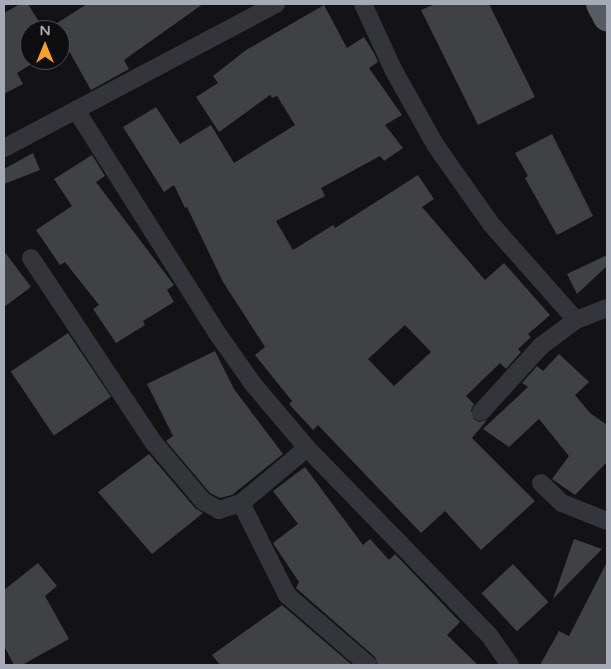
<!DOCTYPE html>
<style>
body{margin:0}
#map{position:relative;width:611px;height:669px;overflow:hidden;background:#131315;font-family:"Varela Round",sans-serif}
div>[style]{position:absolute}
.building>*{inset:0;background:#3f4145;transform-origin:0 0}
.minor>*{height:18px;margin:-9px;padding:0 9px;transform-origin:9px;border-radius:9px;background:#34353a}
.trunk>*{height:28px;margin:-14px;padding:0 14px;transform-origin:14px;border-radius:14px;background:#585c62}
span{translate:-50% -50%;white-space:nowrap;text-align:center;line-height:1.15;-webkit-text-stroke:4px #0e0e10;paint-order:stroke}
.frame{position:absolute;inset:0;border:5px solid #a4abb6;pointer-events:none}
.north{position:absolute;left:20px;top:20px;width:50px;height:50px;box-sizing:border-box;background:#0e0e10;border:1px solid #4a4d52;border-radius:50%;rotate:0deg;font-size:14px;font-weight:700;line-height:20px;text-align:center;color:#a4abb6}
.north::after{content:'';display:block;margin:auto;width:18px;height:22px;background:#fba125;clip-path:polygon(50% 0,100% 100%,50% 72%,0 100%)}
</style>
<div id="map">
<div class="building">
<i style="clip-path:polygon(20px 4px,28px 4px,44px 30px,30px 30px,30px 60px,38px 60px,17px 73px,23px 84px,4px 94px,4px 13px)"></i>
<i style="clip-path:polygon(87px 4px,203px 4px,124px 60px,129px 69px,91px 90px,65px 44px,60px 47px,60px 30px,46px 30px)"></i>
<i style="clip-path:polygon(435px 4px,489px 4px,535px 97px,478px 125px,421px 10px)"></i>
<i style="clip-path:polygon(evenodd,324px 5px,347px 48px,364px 37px,374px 53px,378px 62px,369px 68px,402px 115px,385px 125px,403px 148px,384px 161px,380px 156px,321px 188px,325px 196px,276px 221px,293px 250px,333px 225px,335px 228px,418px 175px,434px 199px,422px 207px,485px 280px,504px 263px,550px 315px,528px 334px,531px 337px,518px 349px,521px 352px,506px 369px,500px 363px,466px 396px,474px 404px,471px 410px,474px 419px,479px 422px,487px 420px,472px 438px,535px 501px,481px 550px,445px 511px,421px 533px,318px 425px,313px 430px,289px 404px,292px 401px,255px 355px,265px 347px,223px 282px,187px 207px,185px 208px,174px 185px,164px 192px,123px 127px,156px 107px,180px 144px,211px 125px,234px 163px,295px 125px,277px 96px,272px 98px,270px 95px,219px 132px,196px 97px,218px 83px,213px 76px,246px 50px,324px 5px,405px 325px,431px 352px,394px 386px,368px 359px,405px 325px)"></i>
<i style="clip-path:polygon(552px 134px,593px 216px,557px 235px,525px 178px,528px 176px,515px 153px)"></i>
<i style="clip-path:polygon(33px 153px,40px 170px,4px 184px,4px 169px)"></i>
<i style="clip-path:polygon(92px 155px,105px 176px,96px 182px,174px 285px,167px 290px,174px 302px,143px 321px,145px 325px,116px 343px,93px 309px,99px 305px,65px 262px,60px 265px,36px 230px,72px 206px,54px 179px)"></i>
<i style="clip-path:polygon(4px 251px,31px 287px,4px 307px)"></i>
<i style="clip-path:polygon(607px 255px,607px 266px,577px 294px,567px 274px)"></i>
<i style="left:68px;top:333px;width:77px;height:69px;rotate:56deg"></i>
<i style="clip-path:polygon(215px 351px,234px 389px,283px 454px,232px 495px,220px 498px,210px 493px,166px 441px,173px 436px,147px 384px)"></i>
<i style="clip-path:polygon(559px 354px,589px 382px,575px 395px,590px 413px,607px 425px,607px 462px,575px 495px,552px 479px,569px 456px,539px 419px,509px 447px,483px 429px,528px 387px,522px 383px,537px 366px,543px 371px)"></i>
<i style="clip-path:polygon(149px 454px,195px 508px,203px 513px,152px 554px,98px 492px)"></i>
<i style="clip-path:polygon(305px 467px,363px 545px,370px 539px,389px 560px,395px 554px,460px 622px,447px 635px,478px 665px,378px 665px,375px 657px,296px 588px,299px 582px,273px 543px,298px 524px,273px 491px)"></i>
<i style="clip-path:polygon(574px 539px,602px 549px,553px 599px)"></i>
<i style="clip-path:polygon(607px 562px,607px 665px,540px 665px,559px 631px,569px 636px)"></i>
<i style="clip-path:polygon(38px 563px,57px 586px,45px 596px,69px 639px,22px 665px,14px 665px,4px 646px,4px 590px)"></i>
<i style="left:513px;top:564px;width:52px;height:43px;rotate:47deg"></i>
<i style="clip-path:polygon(282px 605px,352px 665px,220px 665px,212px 655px)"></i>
</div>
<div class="minor">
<i style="left:363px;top:4px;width:74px;rotate:65.2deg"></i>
<i style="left:394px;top:71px;width:86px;rotate:60.8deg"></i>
<i style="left:436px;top:146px;width:95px;rotate:54.8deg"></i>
<i style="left:491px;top:224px;width:128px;rotate:48.5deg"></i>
<i style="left:76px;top:110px;width:264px;rotate:57.7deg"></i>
<i style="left:217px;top:333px;width:62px;rotate:54.8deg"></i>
<i style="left:253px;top:384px;width:84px;rotate:49.8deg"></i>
<i style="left:307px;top:448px;width:261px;rotate:45.8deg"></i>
<i style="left:489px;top:635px;width:37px;rotate:55deg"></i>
<i style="left:4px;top:148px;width:308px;rotate:-27.9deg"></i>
<i style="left:31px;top:258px;width:222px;rotate:56.4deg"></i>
<i style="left:154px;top:443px;width:76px;rotate:49.8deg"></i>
<i style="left:203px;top:501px;width:18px;rotate:29deg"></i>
<i style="left:219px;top:510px;width:23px;rotate:-18deg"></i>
<i style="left:241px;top:503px;width:86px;rotate:-39.8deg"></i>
<i style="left:481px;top:412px;width:89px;rotate:-47.7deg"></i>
<i style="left:541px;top:346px;width:44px;rotate:-36.6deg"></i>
<i style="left:576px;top:320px;width:33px;rotate:-21deg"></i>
<i style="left:541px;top:483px;width:29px;rotate:44deg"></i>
<i style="left:562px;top:503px;width:48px;rotate:21.8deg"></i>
<i style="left:241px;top:503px;width:103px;rotate:63.4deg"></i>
<i style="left:287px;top:595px;width:107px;rotate:40.8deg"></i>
</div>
<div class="trunk">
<i style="left:600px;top:4px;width:15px;rotate:62deg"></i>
</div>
<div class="frame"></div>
<div class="north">N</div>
</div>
